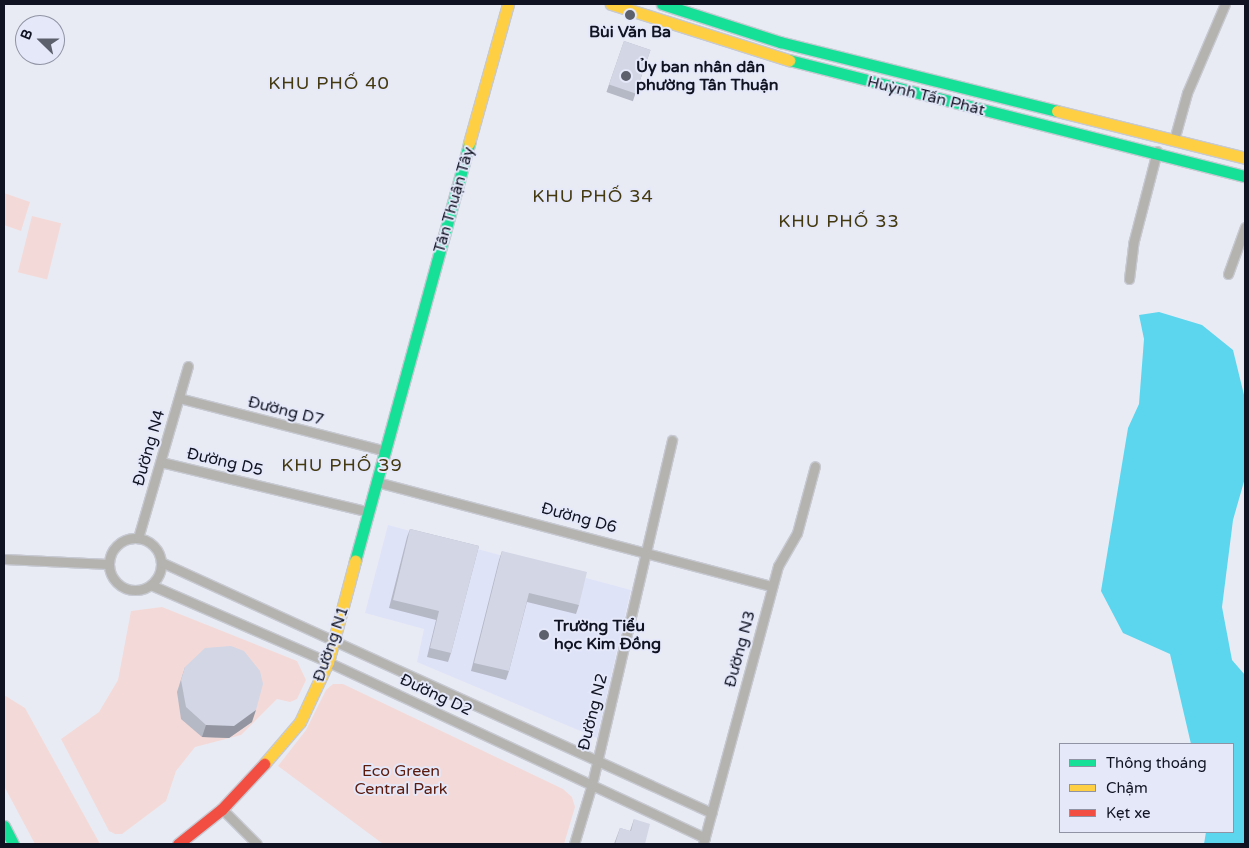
<!DOCTYPE html>
<meta charset="utf-8">
<style>
body{margin:0}
#map{position:relative;width:1249px;height:848px;overflow:hidden;background:#e9ebf4;font-family:"Varela Round",sans-serif}
div>[style]{position:absolute}
.built>*{inset:0;background:#dfe3f8}
.green>*{inset:0;background:#f3dad8;transform-origin:0 0}
.water>*{inset:0;background:#5cd5ee}
.roads{filter:drop-shadow(1px 0 #c7c9d2) drop-shadow(-1px 0 #c7c9d2) drop-shadow(0 1px #c7c9d2) drop-shadow(0 -1px #c7c9d2)}
.street>*{height:9px;margin:-4.5px;padding:0 4.5px;transform-origin:4.5px;border-radius:4.5px;background:#b4b3af}
.street>.ring{margin:-4.5px;padding:0;box-sizing:content-box;background:none;border:9px solid #b4b3af;border-radius:50%}
.fast>*{height:11px;margin:-5.5px;padding:0 5.5px;transform-origin:5.5px;border-radius:5.5px;background:#16e098}
.slow>*{height:11px;margin:-5.5px;padding:0 5.5px;transform-origin:5.5px;border-radius:5.5px;background:#ffcf43}
.jam>*{height:11px;margin:-5.5px;padding:0 5.5px;transform-origin:5.5px;border-radius:5.5px;background:#f24e42}
.wall>*{inset:0;background:#b5b8c5;transform-origin:0 0}
.shaded-wall>*{inset:0;background:#9396a0}
.building>*{inset:0;background:#d2d6e5;transform-origin:0 0}
.dots>*{width:14px;height:14px;translate:-50% -50%;box-sizing:border-box;border:2px solid #e4e8f9;border-radius:50%}
span{translate:-50% -50%;white-space:nowrap;text-align:center;line-height:1.15;-webkit-text-stroke:4px #e4e8f9;paint-order:stroke}
.poi-label{font-size:16px;color:#101322;font-weight:700}
.left{translate:0 -50%;text-align:left}
.street-label{font-size:16px;color:#101322}
.park-label{font-size:16px;color:#5b1a0c}
.neighbourhood-label{font-size:18px;color:#44390f;letter-spacing:1px}
.frame{position:absolute;inset:0;border:5px solid #101322;pointer-events:none}
.legend{position:absolute;left:1059px;top:743px;width:175px;height:90px;box-sizing:border-box;background:#e4e8f9;border:1px solid #8f93a3;margin:0;padding:6px 9px;list-style:none;font-size:15px;color:#101322}
.legend li{display:flex;align-items:center;gap:10px;height:25px}
.legend b{width:25px;border:1px solid #8f93a3}
.north{position:absolute;left:15px;top:15px;width:50px;height:50px;box-sizing:border-box;background:#e4e8f9;border:1px solid #8f93a3;border-radius:50%;rotate:292deg;font-size:14px;font-weight:700;line-height:20px;text-align:center;color:#101322}
.north::after{content:'';display:block;margin:auto;width:18px;height:22px;background:#5c5f6c;clip-path:polygon(50% 0,100% 100%,50% 72%,0 100%)}
</style>
<div id="map">
<div class="built">
<i style="clip-path:polygon(388px 525px,631px 590px,597px 738px,417px 662px,424px 629px,365px 613px)"></i>
</div>
<div class="green">
<i style="clip-path:polygon(4px 193px,30px 202px,21px 231px,4px 225px)"></i>
<i style="left:32px;top:216px;width:30px;height:58px;rotate:14deg"></i>
<i style="clip-path:polygon(162px 607px,297px 661px,306px 680px,297px 699px,290px 702px,277px 699px,241px 735px,195px 747px,176px 771px,166px 801px,122px 834px,115px 834px,109px 831px,61px 739px,99px 712px,118px 680px,131px 611px)"></i>
<i style="clip-path:polygon(333px 684px,343px 684px,563px 789px,572px 797px,575px 807px,564px 844px,383px 844px,278px 766px,306px 730px,326px 690px)"></i>
<i style="clip-path:polygon(4px 695px,25px 708px,100px 844px,35px 844px,4px 786px)"></i>
</div>
<div class="water">
<i style="clip-path:polygon(1159px 312px,1202px 325px,1233px 350px,1245px 399px,1245px 478px,1233px 520px,1222px 607px,1232px 660px,1245px 675px,1245px 844px,1204px 844px,1206px 832px,1233px 832px,1233px 744px,1191px 744px,1170px 654px,1123px 633px,1101px 591px,1128px 428px,1139px 404px,1144px 339px,1139px 315px)"></i>
</div>
<div class="roads">
<div class="street">
<i style="left:1174px;top:140px;width:49px;rotate:-74.5deg"></i>
<i style="left:1187px;top:93px;width:97px;rotate:-66.9deg"></i>
<i style="left:1228px;top:274px;width:50px;rotate:-70.1deg"></i>
<i style="left:1129px;top:279px;width:35px;rotate:-83deg"></i>
<i style="left:1133px;top:244px;width:96px;rotate:-75.5deg"></i>
<i style="left:179px;top:398px;width:213px;rotate:14.4deg"></i>
<i style="left:161px;top:462px;width:214px;rotate:13.5deg"></i>
<i style="left:377px;top:482px;width:408px;rotate:14.8deg"></i>
<i class="ring" style="left:109px;top:538px;width:43px;height:43px"></i>
<i style="left:138px;top:538px;width:179px;rotate:-73.8deg"></i>
<i style="left:4px;top:559px;width:105px;rotate:2.7deg"></i>
<i style="left:161px;top:562px;width:605px;rotate:24.49deg"></i>
<i style="left:151px;top:585px;width:193px;rotate:23.5deg"></i>
<i style="left:328px;top:662px;width:416px;rotate:25deg"></i>
<i style="left:222px;top:809px;width:49px;rotate:45deg"></i>
<i style="left:574px;top:844px;width:63px;rotate:-73.3deg"></i>
<i style="left:592px;top:784px;width:353px;rotate:-76.9deg"></i>
<i style="left:703px;top:844px;width:288px;rotate:-74.9deg"></i>
<i style="left:778px;top:566px;width:38px;rotate:-60deg"></i>
<i style="left:797px;top:533px;width:69px;rotate:-75deg"></i>
</div>
<div class="fast">
<i style="left:662px;top:4px;width:124px;rotate:17.9deg"></i>
<i style="left:780px;top:42px;width:285px;rotate:14deg"></i>
<i style="left:789px;top:60px;width:471px;rotate:14.3deg"></i>
<i style="left:355px;top:561px;width:433px;rotate:-74.7deg"></i>
<i style="left:4px;top:826px;width:20px;rotate:63deg"></i>
</div>
<div class="slow">
<i style="left:611px;top:4px;width:187px;rotate:17.5deg"></i>
<i style="left:1057px;top:111px;width:194px;rotate:14deg"></i>
<i style="left:469px;top:143px;width:144px;rotate:-74.3deg"></i>
<i style="left:264px;top:764px;width:55px;rotate:-49.4deg"></i>
<i style="left:300px;top:722px;width:66px;rotate:-65deg"></i>
<i style="left:328px;top:662px;width:105px;rotate:-75deg"></i>
</div>
<div class="jam">
<i style="left:178px;top:844px;width:56px;rotate:-38.5deg"></i>
<i style="left:222px;top:809px;width:62px;rotate:-47deg"></i>
</div>
</div>
<div class="wall">
<i style="left:624px;top:41px;width:28px;height:54px;rotate:19deg"></i>
<i style="clip-path:polygon(410px 529px,479px 546px,451px 653px,448px 662px,427px 657px,436px 620px,389px 608px,407px 537px)"></i>
<i style="clip-path:polygon(502px 551px,579px 605px,576px 614px,527px 602px,509px 671px,506px 680px,471px 671px,499px 560px)"></i>
<i style="clip-path:polygon(185px 667px,252px 722px,229px 738px,202px 737px,181px 719px,177px 692px)"></i>
<i style="clip-path:polygon(634px 819px,645px 844px,614px 844px,620px 828px,630px 831px)"></i>
</div>
<div class="shaded-wall">
<i style="clip-path:polygon(256px 710px,252px 722px,229px 738px,202px 737px,206px 725px)"></i>
</div>
<div class="building">
<i style="left:624px;top:41px;width:28px;height:46px;rotate:19deg"></i>
<i style="clip-path:polygon(410px 529px,479px 546px,451px 653px,430px 648px,439px 611px,393px 600px)"></i>
<i style="clip-path:polygon(502px 551px,587px 572px,579px 605px,529px 593px,509px 671px,474px 663px)"></i>
<i style="clip-path:polygon(231px 646px,244px 651px,260px 671px,263px 684px,256px 710px,234px 726px,206px 725px,186px 707px,181px 680px,185px 667px,205px 648px)"></i>
<i style="clip-path:polygon(634px 819px,650px 824px,645px 844px,615px 844px,620px 828px,631px 831px)"></i>
</div>
<div class="dots">
<i style="left:630px;top:15px;background:#5c5f6c"></i>
<i style="left:626px;top:76px;background:#5c5f6c"></i>
<i style="left:544px;top:635px;background:#5c5f6c"></i>
</div>
<div class="poi-label">
<span style="left:630px;top:32px">Bùi Văn Ba</span>
<span class="left" style="left:636px;top:76px">Ủy ban nhân dân<br>phường Tân Thuận</span>
<span class="left" style="left:554px;top:635px">Trường Tiểu<br>học Kim Đồng</span>
</div>
<div class="street-label">
<span style="left:926px;top:96px;rotate:14deg">Huỳnh Tấn Phát</span>
<span style="left:454px;top:200px;rotate:-74deg">Tân Thuận Tây</span>
<span style="left:286px;top:411px;rotate:14deg">Đường D7</span>
<span style="left:149px;top:448px;rotate:-74deg">Đường N4</span>
<span style="left:225px;top:462px;rotate:13deg">Đường D5</span>
<span style="left:579px;top:518px;rotate:15deg">Đường D6</span>
<span style="left:331px;top:644px;rotate:-71deg">Đường N1</span>
<span style="left:740px;top:649px;rotate:-75deg">Đường N3</span>
<span style="left:436px;top:695px;rotate:25deg">Đường D2</span>
<span style="left:593px;top:712px;rotate:-76deg">Đường N2</span>
</div>
<div class="park-label">
<span style="left:401px;top:780px">Eco Green<br>Central Park</span>
</div>
<div class="neighbourhood-label">
<span style="left:329px;top:83px">KHU PHỐ 40</span>
<span style="left:593px;top:196px">KHU PHỐ 34</span>
<span style="left:839px;top:221px">KHU PHỐ 33</span>
<span style="left:342px;top:465px">KHU PHỐ 39</span>
</div>
<div class="frame"></div>
<ul class="legend">
<li><b style="height:6px;background:#16e098"></b>Thông thoáng</li>
<li><b style="height:6px;background:#ffcf43"></b>Chậm</li>
<li><b style="height:6px;background:#f24e42"></b>Kẹt xe</li>
</ul>
<div class="north">B</div>
</div>
